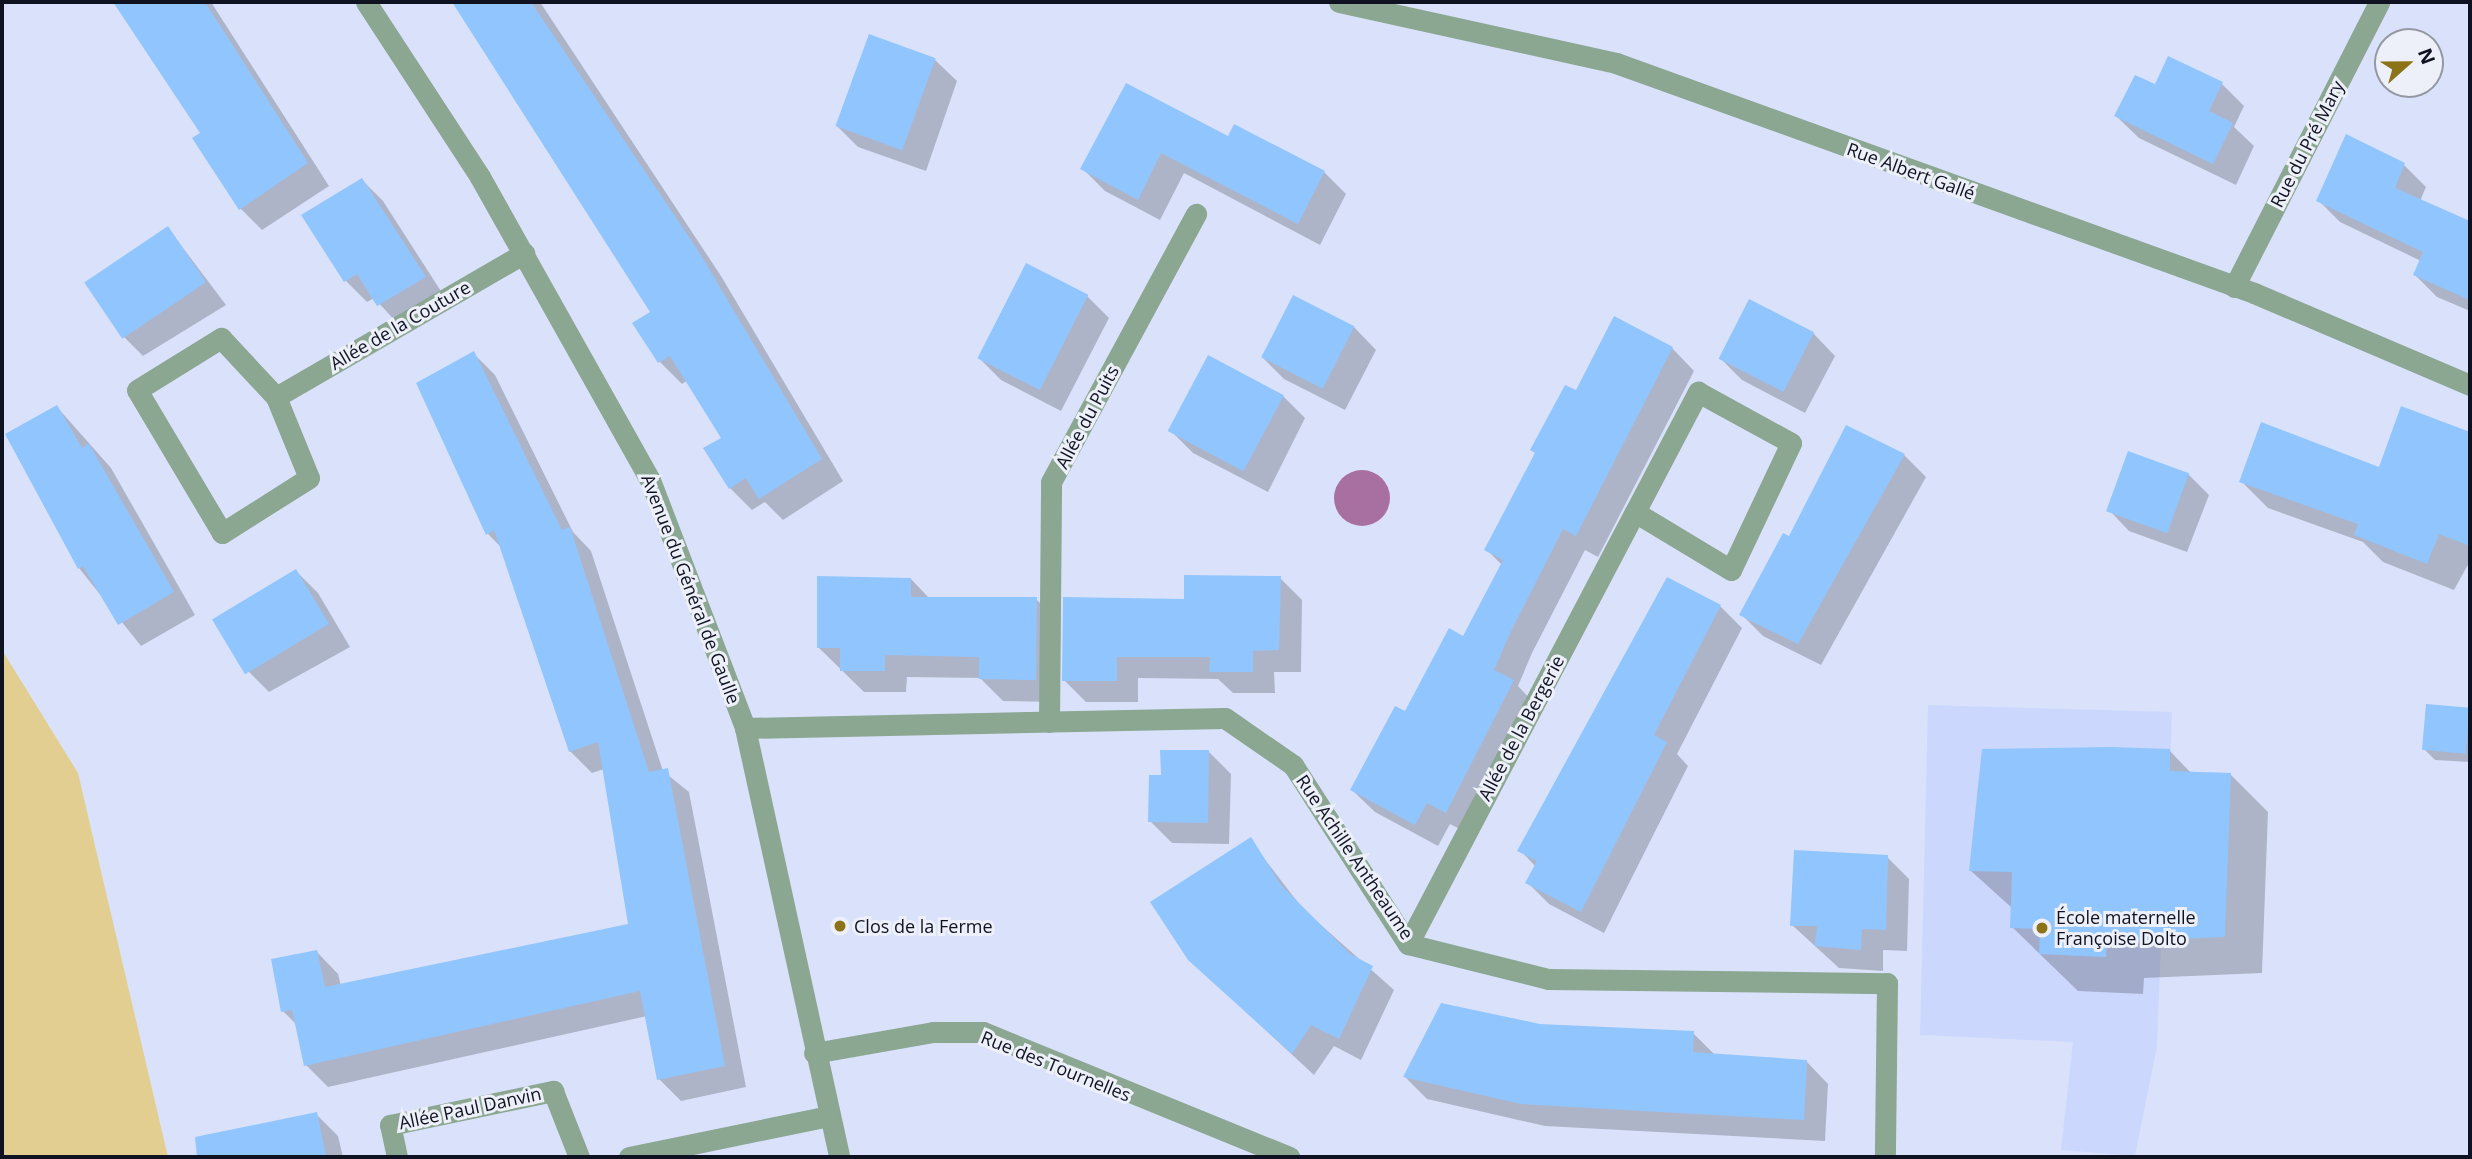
<!DOCTYPE html>
<meta charset="utf-8">
<style>
body{margin:0}
#map{position:relative;width:2472px;height:1159px;overflow:hidden;background:#dae2fb;font-family:"Open Sans",sans-serif}
div>[style]{position:absolute}
.built>*{inset:0;background:#cbd7fd}
.green>*{inset:0;background:#e3ce91}
.water>*{inset:0;background:#a870a1}
.round{border-radius:50%}
.shadow>*{inset:0;background:#0003}
.building>*{inset:0;background:#91c5fe;transform-origin:0 0}
.minor>*{height:21px;margin:-10.5px;padding:0 10.5px;transform-origin:10.5px;border-radius:10.5px;background:#8ba691}
.dots>*{width:19px;height:19px;translate:-50% -50%;box-sizing:border-box;border:4px solid #edf0f8;border-radius:50%}
span{translate:-50% -50%;white-space:nowrap;text-align:center;line-height:1.15;-webkit-text-stroke:6px #edf0f8;paint-order:stroke}
.street-label{font-size:18px;color:#0f1321}
.poi-label{font-size:18px;color:#0f1321}
.left{translate:0 -50%;text-align:left}
.frame{position:absolute;inset:0;border:4px solid #0f1321;pointer-events:none}
.north{position:absolute;left:2374px;top:28px;width:70px;height:70px;box-sizing:border-box;background:#edf0f8;border:2px solid #9498a2;border-radius:50%;rotate:69deg;font-size:19px;font-weight:700;line-height:28px;text-align:center;color:#0f1321}
.north::after{content:'';display:block;margin:auto;width:24px;height:32px;background:#8d7317;clip-path:polygon(50% 0,100% 100%,50% 72%,0 100%)}
</style>
<div id="map">
<div class="built">
<i style="clip-path:polygon(1928px 705px,2172px 712px,2170px 771px,2231px 773px,2225px 937px,2195px 936px,2162px 919px,2157px 1047px,2135px 1156px,2061px 1150px,2073px 1042px,1920px 1035px)"></i>
</div>
<div class="green">
<i style="clip-path:polygon(2px 650px,78px 773px,168px 1157px,2px 1157px)"></i>
</div>
<div class="water">
<i class="round" style="left:1334px;top:470px;width:56px;height:56px"></i>
</div>
<div class="shadow">
<i style="clip-path:polygon(115px 2px,211px 2px,329px 186px,262px 230px,240px 208px,202px 134px)"></i>
<i style="clip-path:polygon(454px 2px,540px 2px,721px 276px,843px 481px,783px 520px,765px 502px,752px 510px,730px 488px,724px 438px,688px 380px,682px 384px,660px 362px,652px 312px)"></i>
<i style="clip-path:polygon(935px 60px,957px 81px,926px 171px,858px 147px,837px 126px)"></i>
<i style="clip-path:polygon(2222px 84px,2244px 106px,2234px 127px,2254px 146px,2236px 185px,2139px 138px,2116px 116px,2155px 86px)"></i>
<i style="clip-path:polygon(2347px 137px,2404px 165px,2426px 187px,2420px 201px,2470px 223px,2470px 311px,2437px 297px,2415px 275px,2421px 261px,2340px 222px,2318px 200px)"></i>
<i style="clip-path:polygon(1229px 138px,1324px 172px,1346px 194px,1320px 245px,1184px 173px,1160px 220px,1105px 191px,1083px 169px)"></i>
<i style="clip-path:polygon(362px 180px,383px 201px,446px 299px,400px 326px,374px 298px,367px 302px,346px 281px)"></i>
<i style="clip-path:polygon(168px 228px,226px 305px,143px 356px,121px 334px)"></i>
<i style="clip-path:polygon(1087px 296px,1109px 318px,1061px 411px,1001px 380px,979px 358px)"></i>
<i style="clip-path:polygon(1354px 327px,1376px 350px,1345px 410px,1284px 379px,1262px 357px)"></i>
<i style="clip-path:polygon(1813px 333px,1835px 356px,1805px 413px,1742px 380px,1720px 358px)"></i>
<i style="clip-path:polygon(1672px 348px,1694px 371px,1598px 557px,1585px 550px,1532px 653px,1518px 686px,1535px 704px,1469px 834px,1450px 824px,1438px 846px,1375px 812px,1352px 790px,1463px 638px,1502px 565px,1487px 550px,1577px 393px)"></i>
<i style="clip-path:polygon(473px 353px,495px 375px,573px 532px,591px 551px,663px 771px,689px 792px,746px 1087px,681px 1101px,659px 1079px,647px 1016px,328px 1087px,306px 1065px,297px 1025px,283px 1011px,317px 952px,338px 974px,341px 986px,630px 925px,604px 769px,592px 773px,570px 751px,502px 548px,488px 534px)"></i>
<i style="clip-path:polygon(1283px 396px,1305px 418px,1268px 492px,1193px 453px,1171px 431px)"></i>
<i style="clip-path:polygon(57px 407px,111px 468px,195px 615px,141px 646px,79px 568px,7px 435px)"></i>
<i style="clip-path:polygon(2402px 408px,2470px 434px,2470px 561px,2454px 590px,2383px 562px,2363px 542px,2268px 508px,2241px 481px,2380px 469px)"></i>
<i style="clip-path:polygon(1904px 455px,1926px 477px,1821px 665px,1763px 636px,1741px 614px,1790px 539px)"></i>
<i style="clip-path:polygon(2188px 474px,2209px 495px,2187px 552px,2129px 531px,2109px 510px)"></i>
<i style="clip-path:polygon(296px 571px,318px 593px,350px 647px,269px 692px,247px 670px)"></i>
<i style="clip-path:polygon(1280px 578px,1302px 600px,1301px 672px,1274px 672px,1275px 693px,1233px 693px,1218px 679px,1138px 678px,1138px 702px,1086px 702px,1064px 680px,1186px 600px)"></i>
<i style="clip-path:polygon(911px 579px,930px 599px,1036px 599px,1058px 621px,1058px 702px,1003px 701px,980px 678px,907px 677px,906px 692px,864px 692px,818px 647px)"></i>
<i style="clip-path:polygon(1720px 606px,1742px 628px,1677px 754px,1688px 766px,1604px 933px,1549px 904px,1527px 882px,1536px 867px,1520px 850px)"></i>
<i style="clip-path:polygon(2428px 706px,2470px 709px,2470px 762px,2435px 760px,2424px 749px)"></i>
<i style="clip-path:polygon(2170px 751px,2192px 774px,2231px 775px,2268px 812px,2262px 973px,2144px 978px,2143px 994px,2078px 991px,2012px 927px,2012px 908px,1971px 871px)"></i>
<i style="clip-path:polygon(1209px 752px,1231px 774px,1229px 844px,1172px 843px,1150px 821px,1163px 777px)"></i>
<i style="clip-path:polygon(1250px 840px,1303px 909px,1394px 990px,1361px 1060px,1334px 1046px,1314px 1075px,1189px 959px)"></i>
<i style="clip-path:polygon(1887px 857px,1909px 879px,1907px 951px,1883px 950px,1883px 971px,1839px 968px,1792px 925px)"></i>
<i style="clip-path:polygon(1540px 1026px,1693px 1033px,1716px 1056px,1806px 1061px,1828px 1084px,1825px 1141px,1545px 1126px,1427px 1099px,1405px 1077px)"></i>
<i style="clip-path:polygon(316px 1114px,338px 1136px,343px 1157px,251px 1157px,245px 1129px)"></i>
</div>
<div class="building">
<i style="clip-path:polygon(113px 2px,205px 2px,308px 163px,239px 210px,192px 138px,200px 133px)"></i>
<i style="clip-path:polygon(452px 2px,531px 2px,699px 252px,822px 459px,759px 499px,746px 478px,729px 489px,703px 448px,721px 438px,670px 356px,658px 363px,632px 323px,650px 312px)"></i>
<i style="left:869px;top:34px;width:71px;height:98px;rotate:20deg"></i>
<i style="clip-path:polygon(2168px 56px,2223px 82px,2209px 111px,2233px 123px,2213px 164px,2114px 116px,2135px 75px,2155px 84px)"></i>
<i style="clip-path:polygon(1126px 83px,1228px 136px,1234px 124px,1325px 171px,1298px 224px,1161px 153px,1138px 200px,1080px 169px)"></i>
<i style="clip-path:polygon(2346px 134px,2405px 163px,2395px 188px,2470px 221px,2470px 300px,2413px 275px,2423px 252px,2316px 201px)"></i>
<i style="clip-path:polygon(362px 178px,426px 277px,377px 306px,357px 274px,344px 282px,301px 215px)"></i>
<i style="left:168px;top:226px;width:68px;height:101px;rotate:56deg"></i>
<i style="left:1026px;top:263px;width:70px;height:107px;rotate:27deg"></i>
<i style="left:1293px;top:295px;width:69px;height:70px;rotate:27deg"></i>
<i style="left:1749px;top:299px;width:73px;height:67px;rotate:27deg"></i>
<i style="clip-path:polygon(1614px 316px,1673px 347px,1576px 536px,1563px 529px,1511px 631px,1494px 670px,1514px 680px,1446px 813px,1427px 803px,1415px 825px,1350px 790px,1395px 706px,1405px 711px,1449px 628px,1463px 636px,1503px 560px,1484px 550px,1535px 453px,1530px 450px,1565px 385px,1576px 390px)"></i>
<i style="clip-path:polygon(474px 351px,562px 530px,570px 527px,649px 772px,668px 768px,725px 1066px,657px 1080px,640px 991px,304px 1066px,292px 1010px,281px 1012px,271px 959px,317px 950px,325px 987px,628px 924px,598px 742px,569px 752px,494px 530px,486px 535px,416px 383px)"></i>
<i style="left:1208px;top:355px;width:86px;height:86px;rotate:28deg"></i>
<i style="clip-path:polygon(57px 405px,82px 448px,89px 444px,174px 592px,118px 625px,83px 566px,78px 569px,5px 434px)"></i>
<i style="clip-path:polygon(2401px 406px,2470px 432px,2470px 546px,2439px 534px,2427px 564px,2354px 535px,2358px 524px,2239px 482px,2261px 422px,2379px 467px)"></i>
<i style="clip-path:polygon(1846px 425px,1905px 454px,1798px 644px,1739px 615px,1783px 533px,1789px 536px)"></i>
<i style="left:2128px;top:451px;width:65px;height:64px;rotate:20deg"></i>
<i style="left:296px;top:569px;width:64px;height:98px;rotate:59deg"></i>
<i style="clip-path:polygon(1184px 575px,1281px 576px,1279px 650px,1253px 651px,1253px 672px,1209px 672px,1210px 657px,1117px 657px,1117px 681px,1062px 681px,1063px 597px,1184px 599px)"></i>
<i style="clip-path:polygon(817px 576px,911px 578px,911px 597px,1037px 597px,1036px 680px,979px 679px,979px 657px,885px 655px,885px 671px,840px 671px,840px 648px,817px 648px)"></i>
<i style="clip-path:polygon(1667px 577px,1721px 605px,1654px 735px,1667px 742px,1581px 912px,1525px 883px,1537px 861px,1517px 851px)"></i>
<i style="left:2426px;top:704px;width:44px;height:46px;rotate:5deg"></i>
<i style="clip-path:polygon(2111px 747px,2170px 749px,2170px 771px,2231px 773px,2225px 937px,2107px 942px,2106px 957px,2039px 954px,2040px 929px,2010px 928px,2012px 872px,1969px 871px,1982px 749px)"></i>
<i style="clip-path:polygon(1160px 750px,1209px 750px,1208px 823px,1148px 822px,1149px 775px,1161px 775px)"></i>
<i style="clip-path:polygon(1251px 837px,1281px 885px,1350px 954px,1373px 966px,1339px 1039px,1311px 1025px,1292px 1054px,1188px 960px,1150px 902px)"></i>
<i style="clip-path:polygon(1794px 850px,1888px 855px,1886px 930px,1862px 929px,1861px 950px,1815px 946px,1817px 926px,1790px 926px)"></i>
<i style="clip-path:polygon(1441px 1003px,1540px 1024px,1694px 1031px,1693px 1052px,1807px 1060px,1804px 1120px,1521px 1104px,1403px 1077px)"></i>
<i style="clip-path:polygon(317px 1112px,326px 1157px,197px 1157px,195px 1137px)"></i>
</div>
<div class="minor">
<i style="left:366px;top:2px;width:209px;rotate:56.9deg"></i>
<i style="left:480px;top:177px;width:347px;rotate:60.7deg"></i>
<i style="left:650px;top:480px;width:266px;rotate:69deg"></i>
<i style="left:745px;top:728px;width:439px;rotate:77.6deg"></i>
<i style="left:1339px;top:2px;width:284px;rotate:12.4deg"></i>
<i style="left:1616px;top:63px;width:678px;rotate:19.82deg"></i>
<i style="left:2254px;top:293px;width:235px;rotate:23.1deg"></i>
<i style="left:2234px;top:287px;width:320px;rotate:-63deg"></i>
<i style="left:276px;top:397px;width:87px;rotate:67.8deg"></i>
<i style="left:309px;top:478px;width:103px;rotate:147.7deg"></i>
<i style="left:222px;top:533px;width:166px;rotate:-120.7deg"></i>
<i style="left:137px;top:390px;width:99px;rotate:-31.8deg"></i>
<i style="left:221px;top:338px;width:81px;rotate:47deg"></i>
<i style="left:276px;top:397px;width:287px;rotate:-30.1deg"></i>
<i style="left:1049px;top:722px;width:240px;rotate:-89.5deg"></i>
<i style="left:1051px;top:482px;width:305px;rotate:-61.6deg"></i>
<i style="left:745px;top:728px;width:480px;rotate:-1.2deg"></i>
<i style="left:1225px;top:718px;width:83px;rotate:34.7deg"></i>
<i style="left:1293px;top:765px;width:213px;rotate:57.3deg"></i>
<i style="left:1408px;top:944px;width:144px;rotate:14deg"></i>
<i style="left:1548px;top:979px;width:339px;rotate:0.7deg"></i>
<i style="left:1887px;top:983px;width:174px;rotate:90.7deg"></i>
<i style="left:1408px;top:944px;width:488px;rotate:-62.3deg"></i>
<i style="left:1635px;top:512px;width:136px;rotate:-62.3deg"></i>
<i style="left:1698px;top:392px;width:106px;rotate:28.7deg"></i>
<i style="left:1791px;top:443px;width:140px;rotate:115.3deg"></i>
<i style="left:1731px;top:570px;width:112px;rotate:-148.9deg"></i>
<i style="left:814px;top:1053px;width:121px;rotate:-10deg"></i>
<i style="left:933px;top:1032px;width:50px"></i>
<i style="left:983px;top:1032px;width:331px;rotate:22.2deg"></i>
<i style="left:397px;top:1157px;width:33px;rotate:-102deg"></i>
<i style="left:390px;top:1125px;width:167px;rotate:-11.8deg"></i>
<i style="left:553px;top:1091px;width:71px;rotate:68.5deg"></i>
<i style="left:629px;top:1157px;width:204px;rotate:-11.6deg"></i>
</div>
<div class="dots">
<i style="left:840px;top:926px;background:#8d7317"></i>
<i style="left:2042px;top:928px;background:#8d7317"></i>
</div>
<div class="street-label">
<span style="left:2307px;top:144px;rotate:-63deg">Rue du Pré Mary</span>
<span style="left:1911px;top:171px;rotate:20deg">Rue Albert Gallé</span>
<span style="left:400px;top:325px;rotate:-30deg">Allée de la Couture</span>
<span style="left:1087px;top:417px;rotate:-62deg">Allée du Puits</span>
<span style="left:691px;top:589px;rotate:69deg">Avenue du Général de Gaulle</span>
<span style="left:1521px;top:728px;rotate:-62deg">Allée de la Bergerie</span>
<span style="left:1355px;top:857px;rotate:56deg">Rue Achille Antheaume</span>
<span style="left:1056px;top:1066px;rotate:22deg">Rue des Tournelles</span>
<span style="left:470px;top:1108px;rotate:-12deg">Allée Paul Danvin</span>
</div>
<div class="poi-label">
<span class="left" style="left:2056px;top:928px">École maternelle<br>Françoise Dolto</span>
<span class="left" style="left:854px;top:926px">Clos de la Ferme</span>
</div>
<div class="frame"></div>
<div class="north">N</div>
</div>
